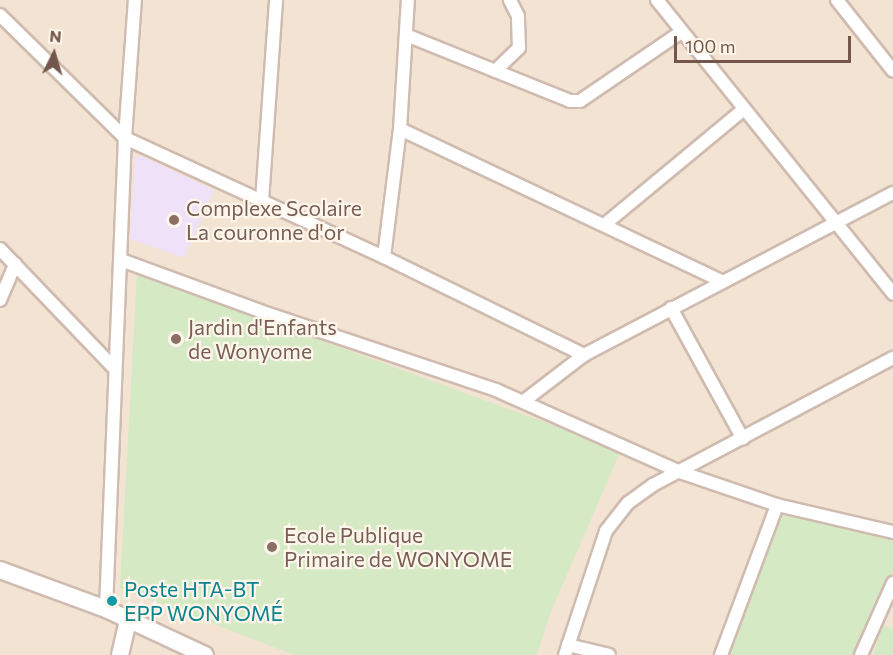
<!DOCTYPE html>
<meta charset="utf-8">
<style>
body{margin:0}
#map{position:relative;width:893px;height:655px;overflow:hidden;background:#fcf2e5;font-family:Commissioner,sans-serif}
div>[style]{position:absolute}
.residential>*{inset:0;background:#f3e3d3;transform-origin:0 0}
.education>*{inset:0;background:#efe2f8}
.green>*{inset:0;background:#d5e9c4}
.roads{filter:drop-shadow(2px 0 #cfbbaf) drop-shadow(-2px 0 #cfbbaf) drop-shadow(0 2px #cfbbaf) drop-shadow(0 -2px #cfbbaf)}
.street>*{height:12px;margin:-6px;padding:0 6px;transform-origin:6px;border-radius:6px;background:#fff}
.secondary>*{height:16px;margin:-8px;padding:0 8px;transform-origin:8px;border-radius:8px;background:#fff}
.dots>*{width:16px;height:16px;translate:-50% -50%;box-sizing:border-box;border:3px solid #fff6eb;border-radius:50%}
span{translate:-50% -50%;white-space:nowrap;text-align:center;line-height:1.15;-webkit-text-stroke:4.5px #fff6eb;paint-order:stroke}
.education-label{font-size:21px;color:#785e54}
.left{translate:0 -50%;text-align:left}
.culture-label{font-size:21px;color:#0d838f}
.north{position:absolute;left:24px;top:24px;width:60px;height:60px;-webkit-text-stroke:4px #fff6eb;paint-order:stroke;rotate:5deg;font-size:16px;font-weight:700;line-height:24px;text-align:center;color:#74574b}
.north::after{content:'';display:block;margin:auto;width:21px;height:27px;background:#74574b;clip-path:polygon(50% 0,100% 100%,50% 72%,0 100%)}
.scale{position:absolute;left:674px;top:36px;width:177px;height:27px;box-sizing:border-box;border:3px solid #74574b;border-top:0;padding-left:8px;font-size:18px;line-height:21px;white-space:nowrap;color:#74574b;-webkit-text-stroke:4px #fff6eb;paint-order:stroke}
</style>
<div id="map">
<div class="residential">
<i style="left:0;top:0;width:893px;height:655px"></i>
</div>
<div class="education">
<i style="clip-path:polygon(142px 156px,214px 190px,184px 258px,130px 239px,135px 157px)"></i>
</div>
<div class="green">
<i style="clip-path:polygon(137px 273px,621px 450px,550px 614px,537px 655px,294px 655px,120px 588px)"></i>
<i style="clip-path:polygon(779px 512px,893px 536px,893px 570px,860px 655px,729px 655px)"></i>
<i style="clip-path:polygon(883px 625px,893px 629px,893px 655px,873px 655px)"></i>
</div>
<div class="roads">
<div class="street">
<i style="left:657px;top:0;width:377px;rotate:51.2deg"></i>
<i style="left:837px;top:0;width:90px;rotate:51.7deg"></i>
<i style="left:0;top:15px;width:175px;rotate:44.5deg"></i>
<i style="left:125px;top:138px;width:285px;rotate:24.7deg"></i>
<i style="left:384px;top:257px;width:223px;rotate:26.1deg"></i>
<i style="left:406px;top:35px;width:177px;rotate:21.9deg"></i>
<i style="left:570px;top:101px;width:10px"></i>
<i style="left:580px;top:101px;width:122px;rotate:-34.3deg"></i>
<i style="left:495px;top:71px;width:33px;rotate:-44deg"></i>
<i style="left:519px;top:48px;width:32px;rotate:-92deg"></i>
<i style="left:518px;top:16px;width:18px;rotate:-117deg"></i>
<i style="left:400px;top:129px;width:357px;rotate:25.3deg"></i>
<i style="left:262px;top:201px;width:201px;rotate:-86deg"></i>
<i style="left:604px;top:225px;width:182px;rotate:-39.6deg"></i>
<i style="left:0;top:249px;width:166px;rotate:46.2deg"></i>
<i style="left:384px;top:257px;width:129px;rotate:-82.9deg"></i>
<i style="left:400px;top:129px;width:129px;rotate:-86.5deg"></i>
<i style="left:121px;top:260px;width:148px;rotate:20.1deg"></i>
<i style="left:260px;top:311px;width:249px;rotate:18.5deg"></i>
<i style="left:496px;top:390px;width:201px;rotate:24deg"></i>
<i style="left:680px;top:472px;width:102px;rotate:18.8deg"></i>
<i style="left:777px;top:505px;width:119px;rotate:13.1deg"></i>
<i style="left:0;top:300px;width:39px;rotate:-67deg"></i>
<i style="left:671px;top:308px;width:149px;rotate:61.2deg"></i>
<i style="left:524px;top:401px;width:76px;rotate:-37.5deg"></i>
<i style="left:584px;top:355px;width:349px;rotate:-27.7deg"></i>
<i style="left:106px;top:609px;width:471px;rotate:-87.7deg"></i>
<i style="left:125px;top:138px;width:138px;rotate:-85.9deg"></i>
<i style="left:568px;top:645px;width:42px;rotate:13.7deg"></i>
<i style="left:565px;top:655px;width:131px;rotate:-71.7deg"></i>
<i style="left:606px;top:531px;width:36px;rotate:-52deg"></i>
<i style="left:628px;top:503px;width:31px;rotate:-36deg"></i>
<i style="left:653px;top:485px;width:272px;rotate:-27.9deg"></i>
<i style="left:721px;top:655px;width:160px;rotate:-69.5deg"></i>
<i style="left:861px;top:655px;width:79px;rotate:-66deg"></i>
</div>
<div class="secondary">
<i style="left:0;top:570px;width:113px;rotate:20.2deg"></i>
<i style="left:106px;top:609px;width:109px;rotate:24.9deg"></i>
<i style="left:120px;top:655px;width:37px;rotate:-77deg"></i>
</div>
</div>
<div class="dots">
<i style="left:174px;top:220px;background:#8d6e63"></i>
<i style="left:176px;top:339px;background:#8d6e63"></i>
<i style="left:272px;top:547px;background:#8d6e63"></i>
<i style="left:112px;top:601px;background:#0f9aa8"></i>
</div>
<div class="education-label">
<span class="left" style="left:186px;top:220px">Complexe Scolaire<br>La couronne d'or</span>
<span class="left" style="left:188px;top:339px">Jardin d'Enfants<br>de Wonyome</span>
<span class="left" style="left:284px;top:547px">Ecole Publique<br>Primaire de WONYOME</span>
</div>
<div class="culture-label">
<span class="left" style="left:124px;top:601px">Poste HTA-BT<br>EPP WONYOMÉ</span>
</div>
<div class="north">N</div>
<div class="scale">100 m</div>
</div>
